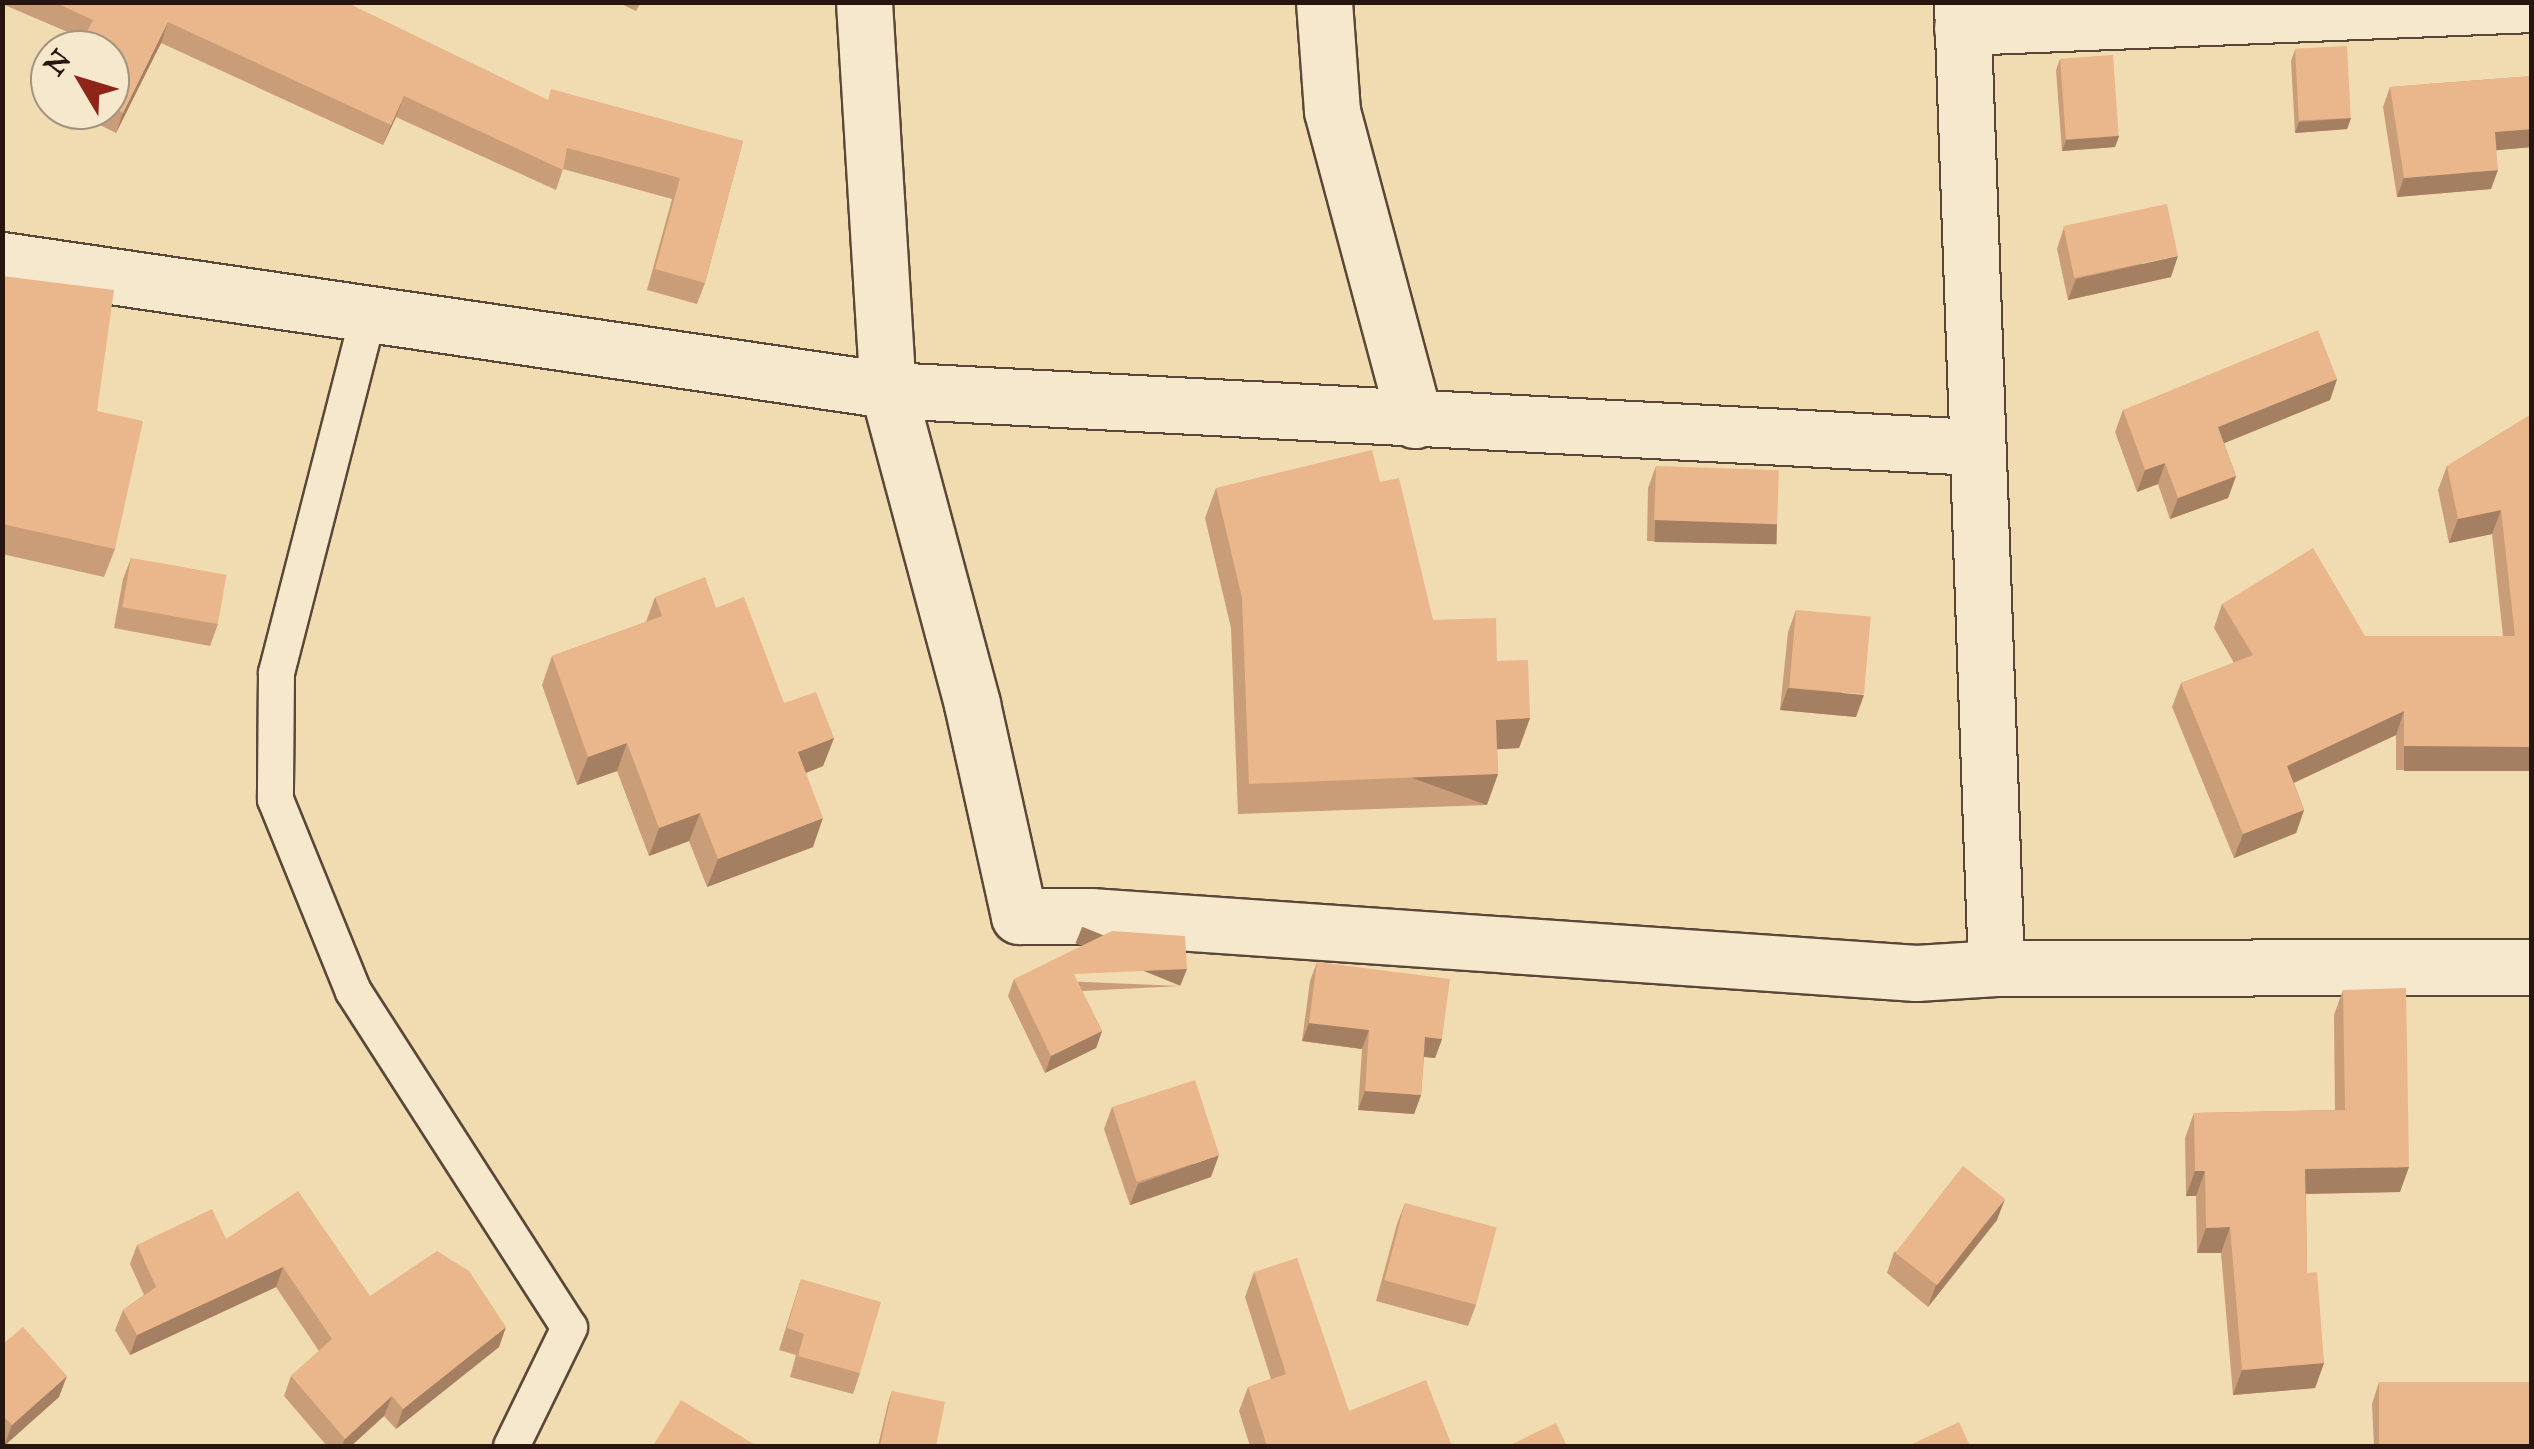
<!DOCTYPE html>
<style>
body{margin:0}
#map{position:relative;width:2534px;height:1449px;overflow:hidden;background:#f1dbb0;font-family:"IM FELL Great Primer",serif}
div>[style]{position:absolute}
.roads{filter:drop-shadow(2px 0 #5a4738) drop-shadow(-2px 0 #5a4738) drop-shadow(0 2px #5a4738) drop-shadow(0 -2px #5a4738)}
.lane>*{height:35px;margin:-17.5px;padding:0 17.5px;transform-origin:17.5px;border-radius:17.5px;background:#f6e8cc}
.street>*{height:55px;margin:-27.5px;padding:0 27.5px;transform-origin:27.5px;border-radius:27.5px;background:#f6e8cc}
.wall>*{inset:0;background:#c99d78}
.shaded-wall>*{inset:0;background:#a47f61;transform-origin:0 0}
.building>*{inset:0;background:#eab68b;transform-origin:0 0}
span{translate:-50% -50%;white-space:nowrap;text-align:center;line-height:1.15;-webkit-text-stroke:8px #f6e8cc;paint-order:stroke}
.frame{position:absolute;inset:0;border:5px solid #271610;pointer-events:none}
.north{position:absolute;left:30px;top:30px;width:100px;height:100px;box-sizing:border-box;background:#f6e8cc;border:2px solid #a39481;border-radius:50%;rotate:308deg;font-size:28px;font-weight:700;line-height:40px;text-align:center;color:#271610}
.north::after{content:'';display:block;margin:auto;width:35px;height:45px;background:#8f2418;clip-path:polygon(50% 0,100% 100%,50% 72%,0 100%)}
</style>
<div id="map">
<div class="roads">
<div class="lane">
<i style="left:368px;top:314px;width:370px;rotate:104.4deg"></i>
<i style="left:276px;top:672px;width:127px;rotate:90.5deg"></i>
<i style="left:275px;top:799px;width:207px;rotate:67.9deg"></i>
<i style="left:353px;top:991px;width:399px;rotate:57.3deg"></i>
<i style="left:569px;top:1327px;width:132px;rotate:116deg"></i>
</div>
<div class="street">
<i style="left:864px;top:2px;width:389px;rotate:86.5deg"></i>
<i style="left:888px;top:390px;width:325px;rotate:75deg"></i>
<i style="left:972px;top:704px;width:217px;rotate:77.5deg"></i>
<i style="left:1019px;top:916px;width:71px"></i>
<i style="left:1090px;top:916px;width:828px;rotate:3.95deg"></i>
<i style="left:1916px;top:973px;width:80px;rotate:-3.6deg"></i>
<i style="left:1996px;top:968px;width:967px;rotate:-92.02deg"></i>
<i style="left:1324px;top:2px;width:109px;rotate:85.8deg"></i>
<i style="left:1332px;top:111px;width:320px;rotate:75deg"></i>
<i style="left:1962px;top:27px;width:570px;rotate:-2.31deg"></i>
<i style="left:2px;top:260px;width:895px;rotate:8.35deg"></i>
<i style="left:888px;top:390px;width:1090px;rotate:3deg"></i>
<i style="left:1996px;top:968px;width:536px;rotate:-0.11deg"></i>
</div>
</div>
<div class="wall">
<i style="clip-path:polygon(2px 2px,345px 2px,547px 100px,743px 141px,705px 283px,697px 304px,647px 290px,672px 199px,563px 169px,556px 190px,396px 117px,383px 145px,161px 43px,116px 133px,69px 110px,110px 110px,110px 50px,2px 4px)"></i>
<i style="clip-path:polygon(617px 2px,641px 2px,636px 11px)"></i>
<i style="clip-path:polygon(2295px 50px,2351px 118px,2347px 129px,2295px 133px,2291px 61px)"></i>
<i style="clip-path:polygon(2060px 59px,2119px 136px,2115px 147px,2062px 151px,2056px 70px)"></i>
<i style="clip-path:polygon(2532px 76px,2532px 147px,2496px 150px,2491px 189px,2397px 197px,2383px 107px,2390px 87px)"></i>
<i style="clip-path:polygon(2064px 227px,2171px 277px,2068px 300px,2057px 249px)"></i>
<i style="clip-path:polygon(2px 276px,115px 549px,104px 577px,2px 554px)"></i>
<i style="clip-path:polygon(2337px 379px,2330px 400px,2224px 443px,2236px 476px,2228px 498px,2170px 519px,2158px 484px,2137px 492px,2115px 432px,2123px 410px)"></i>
<i style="clip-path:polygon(2532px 414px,2532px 771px,2396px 770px,2396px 735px,2294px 783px,2304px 810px,2296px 833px,2234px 858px,2172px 707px,2181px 683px,2234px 663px,2214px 628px,2222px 604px,2365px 636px,2503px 636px,2492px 534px,2449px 543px,2438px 490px,2447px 466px)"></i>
<i style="clip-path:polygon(1656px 466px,1777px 523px,1769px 544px,1647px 541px,1648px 488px)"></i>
<i style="clip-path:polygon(1380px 482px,1433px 620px,1530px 718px,1519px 748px,1497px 749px,1498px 774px,1487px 805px,1238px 814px,1231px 628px,1205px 518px,1216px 488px)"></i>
<i style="clip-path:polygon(131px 558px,218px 624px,210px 646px,114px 628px,123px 579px)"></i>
<i style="clip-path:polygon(655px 597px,716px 608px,784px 703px,834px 738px,823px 766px,806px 773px,813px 847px,707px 887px,689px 841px,649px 856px,617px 771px,577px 785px,542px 685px,552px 656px,646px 622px)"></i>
<i style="clip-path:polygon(1796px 610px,1856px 717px,1780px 710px,1788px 632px)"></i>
<i style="clip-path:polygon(1317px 962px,1442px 1039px,1435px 1058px,1424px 1057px,1421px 1095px,1414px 1114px,1358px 1110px,1362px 1049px,1302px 1041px,1310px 981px)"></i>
<i style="clip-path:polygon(1014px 979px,1180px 986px,1082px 991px,1102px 1031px,1096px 1048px,1045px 1073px,1008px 996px)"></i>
<i style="clip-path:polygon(2343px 990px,2400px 1192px,2306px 1194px,2307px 1273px,2324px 1363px,2315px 1388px,2233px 1395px,2221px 1253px,2197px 1253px,2196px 1196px,2186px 1196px,2185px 1138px,2194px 1113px,2335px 1110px,2334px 1015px)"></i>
<i style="clip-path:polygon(1112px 1107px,1211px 1177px,1130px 1205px,1104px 1129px)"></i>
<i style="clip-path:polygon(1405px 1203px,1476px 1305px,1468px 1326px,1376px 1301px,1397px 1224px)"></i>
<i style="clip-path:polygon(1997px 1220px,1928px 1307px,1887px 1273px,1894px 1252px)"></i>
<i style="clip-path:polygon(226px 1239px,370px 1296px,499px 1347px,396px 1429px,384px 1416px,351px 1446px,327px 1446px,284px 1396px,291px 1376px,319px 1351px,276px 1287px,130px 1355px,115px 1330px,123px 1310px,144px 1295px,130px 1264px,137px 1245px)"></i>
<i style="clip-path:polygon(1254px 1272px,1349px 1411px,1452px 1446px,1250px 1446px,1239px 1411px,1248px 1387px,1271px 1379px,1245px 1297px)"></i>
<i style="clip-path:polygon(801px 1279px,860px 1373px,853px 1394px,790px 1377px,796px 1355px,779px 1350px)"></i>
<i style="clip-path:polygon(2px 1345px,59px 1397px,4px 1446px,2px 1445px)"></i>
<i style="clip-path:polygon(2379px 1382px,2532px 1446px,2374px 1446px,2372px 1404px)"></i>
<i style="clip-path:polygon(892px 1391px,936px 1446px,878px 1446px,888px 1403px)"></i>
</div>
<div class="shaded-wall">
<i style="clip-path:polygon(168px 22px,161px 43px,116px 133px,123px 113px)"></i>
<i style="clip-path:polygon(404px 96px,396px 117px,383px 145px,391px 125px)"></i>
<i style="clip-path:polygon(2351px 118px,2347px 129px,2295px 133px,2299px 122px)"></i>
<i style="clip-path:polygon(2532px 129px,2532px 147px,2488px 151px,2495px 132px)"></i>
<i style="clip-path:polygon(2119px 136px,2115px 147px,2062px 151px,2066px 140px)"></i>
<i style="clip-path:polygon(2498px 170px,2491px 189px,2397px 197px,2404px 178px)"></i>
<i style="clip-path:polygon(2178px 256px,2171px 277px,2068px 300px,2076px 279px)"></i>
<i style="clip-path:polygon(2337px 379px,2330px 400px,2210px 449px,2218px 427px)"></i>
<i style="clip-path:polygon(2165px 463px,2158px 484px,2137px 492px,2145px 470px)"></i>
<i style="clip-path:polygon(2236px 476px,2228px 498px,2170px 519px,2178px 498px)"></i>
<i style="clip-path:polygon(2501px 510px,2492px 534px,2449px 543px,2458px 519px)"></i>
<i style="left:1655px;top:520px;width:122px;height:22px;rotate:1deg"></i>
<i style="clip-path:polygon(1788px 688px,1864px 695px,1856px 717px,1780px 710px)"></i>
<i style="clip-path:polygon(2404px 711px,2396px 735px,2278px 790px,2287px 766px)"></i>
<i style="clip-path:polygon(1530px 718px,1519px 748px,1486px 750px,1496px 720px)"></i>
<i style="clip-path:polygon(834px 738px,823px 766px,788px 780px,798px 752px)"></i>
<i style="clip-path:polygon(627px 743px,617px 771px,577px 785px,588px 757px)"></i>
<i style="left:2404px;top:746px;width:128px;height:25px"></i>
<i style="left:1498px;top:774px;width:33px;height:249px;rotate:110deg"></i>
<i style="clip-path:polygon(2304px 810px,2296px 833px,2234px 858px,2243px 834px)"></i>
<i style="clip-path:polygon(700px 813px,689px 841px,649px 856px,659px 828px)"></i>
<i style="clip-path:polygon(823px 818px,813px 847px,707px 887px,718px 859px)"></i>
<i style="left:1187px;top:969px;width:18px;height:113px;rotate:112deg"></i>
<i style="clip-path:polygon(1309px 1023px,1369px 1030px,1362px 1049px,1302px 1041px)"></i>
<i style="clip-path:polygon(1102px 1031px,1096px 1048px,1045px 1073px,1051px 1056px)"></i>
<i style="clip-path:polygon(1425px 1037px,1442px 1039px,1435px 1058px,1418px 1056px)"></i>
<i style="clip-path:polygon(1365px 1091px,1421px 1095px,1414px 1114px,1358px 1110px)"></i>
<i style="clip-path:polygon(1219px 1155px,1211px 1177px,1130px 1205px,1138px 1184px)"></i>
<i style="clip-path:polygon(2409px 1167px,2400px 1192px,2296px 1194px,2305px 1169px)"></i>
<i style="clip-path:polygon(2195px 1171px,2205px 1171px,2196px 1196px,2186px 1196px)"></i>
<i style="clip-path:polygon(2005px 1199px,1997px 1220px,1928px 1307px,1936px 1285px)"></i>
<i style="clip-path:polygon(2230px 1227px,2221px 1253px,2197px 1253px,2206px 1228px)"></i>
<i style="clip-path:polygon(283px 1267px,276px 1287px,130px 1355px,137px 1335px)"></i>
<i style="clip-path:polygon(506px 1327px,499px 1347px,396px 1429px,403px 1409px)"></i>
<i style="clip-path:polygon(2324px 1363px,2315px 1388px,2233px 1395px,2242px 1370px)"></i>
<i style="clip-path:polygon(67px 1376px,59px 1397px,4px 1446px,12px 1425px)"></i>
<i style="clip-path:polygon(392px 1396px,384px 1416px,351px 1446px,342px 1446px,345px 1439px)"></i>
</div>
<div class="building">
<i style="clip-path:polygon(54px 2px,345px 2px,548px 100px,551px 89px,743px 141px,705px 283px,655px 269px,680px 178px,567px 148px,563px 170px,404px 96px,391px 125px,168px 22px,123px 113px,110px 106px,110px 50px,78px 50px,93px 20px)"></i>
<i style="left:2347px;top:46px;width:72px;height:52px;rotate:87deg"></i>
<i style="left:2113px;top:55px;width:81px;height:53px;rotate:86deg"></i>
<i style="clip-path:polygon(2532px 76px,2532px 129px,2495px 132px,2498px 170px,2404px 178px,2390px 87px)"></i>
<i style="left:2167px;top:204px;width:53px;height:106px;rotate:78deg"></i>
<i style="clip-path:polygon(2px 276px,114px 290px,97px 411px,143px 421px,115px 549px,2px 524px)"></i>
<i style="clip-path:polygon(2318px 330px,2337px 379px,2218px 427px,2236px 476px,2178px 498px,2165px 463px,2145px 470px,2123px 410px)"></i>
<i style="clip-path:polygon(2532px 414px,2532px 747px,2404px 746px,2404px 711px,2287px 766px,2304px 810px,2243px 834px,2181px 683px,2253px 655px,2222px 604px,2313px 548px,2365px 636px,2515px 636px,2501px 510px,2458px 519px,2447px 466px)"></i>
<i style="clip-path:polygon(1372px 450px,1380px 482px,1399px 478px,1433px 620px,1496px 618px,1497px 661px,1528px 660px,1530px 718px,1496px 720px,1498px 774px,1249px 784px,1242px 598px,1216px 488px)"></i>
<i style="left:1656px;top:466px;width:123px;height:54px;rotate:2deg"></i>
<i style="left:131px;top:558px;width:97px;height:50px;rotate:10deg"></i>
<i style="clip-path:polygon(705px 577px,716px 608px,744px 597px,784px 703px,816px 692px,834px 738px,798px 752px,823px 818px,718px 859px,700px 813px,659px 828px,627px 743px,588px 757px,552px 656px,662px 616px,655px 597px)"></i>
<i style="left:1796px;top:610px;width:75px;height:78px;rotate:5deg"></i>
<i style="clip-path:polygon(1112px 931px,1185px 936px,1187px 969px,1074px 974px,1102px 1031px,1051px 1056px,1014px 979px)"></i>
<i style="clip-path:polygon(1317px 962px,1450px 979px,1442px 1039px,1425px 1037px,1421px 1095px,1365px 1091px,1369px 1030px,1309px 1023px)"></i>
<i style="clip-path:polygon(2406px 988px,2409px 1167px,2305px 1169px,2307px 1273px,2317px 1272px,2324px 1363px,2242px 1370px,2230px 1227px,2206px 1228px,2205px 1171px,2195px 1171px,2194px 1113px,2345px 1110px,2343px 990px)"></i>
<i style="left:1195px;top:1080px;width:79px;height:87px;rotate:72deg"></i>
<i style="left:1963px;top:1166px;width:53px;height:110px;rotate:38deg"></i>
<i style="clip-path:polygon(298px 1191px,370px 1296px,437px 1251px,469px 1271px,506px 1327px,403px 1409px,392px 1396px,345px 1439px,291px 1376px,332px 1339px,283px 1267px,137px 1335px,123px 1310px,156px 1287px,137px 1245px,212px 1209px,226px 1239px)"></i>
<i style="left:1405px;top:1203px;width:95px;height:80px;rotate:15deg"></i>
<i style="clip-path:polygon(1297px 1258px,1349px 1411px,1426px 1380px,1452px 1446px,1267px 1446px,1248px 1387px,1286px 1374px,1254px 1272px)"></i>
<i style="clip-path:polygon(801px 1279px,881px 1302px,860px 1373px,798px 1356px,804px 1334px,787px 1328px)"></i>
<i style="clip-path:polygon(23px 1327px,67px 1376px,12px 1425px,2px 1415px,2px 1345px)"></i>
<i style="left:2379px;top:1382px;width:153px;height:64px"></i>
<i style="clip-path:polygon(892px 1391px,945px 1402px,936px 1446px,880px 1446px)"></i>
<i style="clip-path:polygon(681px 1400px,757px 1446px,653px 1446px)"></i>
<i style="clip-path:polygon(1959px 1422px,1970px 1446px,1908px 1446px)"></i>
<i style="clip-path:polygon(1556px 1423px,1567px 1446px,1508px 1446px)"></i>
</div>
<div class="frame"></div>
<div class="north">N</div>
</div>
